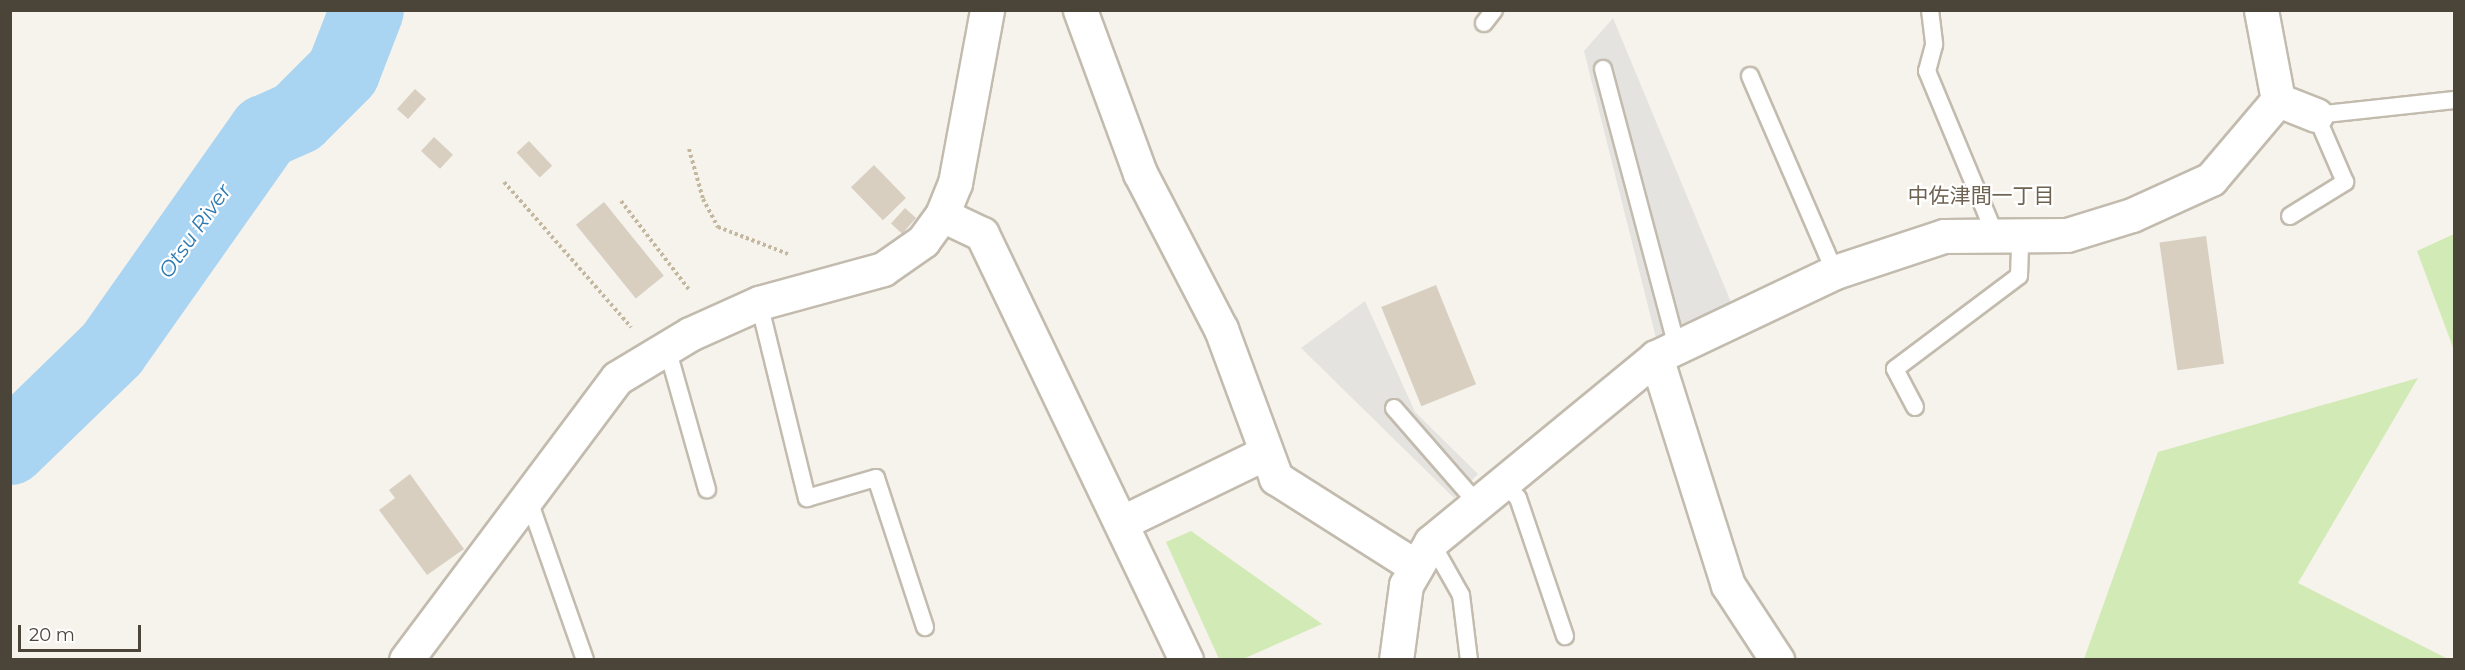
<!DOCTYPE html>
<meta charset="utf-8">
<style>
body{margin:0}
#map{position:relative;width:2465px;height:670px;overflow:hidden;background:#f6f3ec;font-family:Montserrat,"Noto Sans JP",sans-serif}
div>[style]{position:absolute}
.green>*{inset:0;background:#d2eab5}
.parking>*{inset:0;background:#e5e3e0}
.river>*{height:74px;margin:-37px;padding:0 37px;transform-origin:37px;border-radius:37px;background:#a9d4f2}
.building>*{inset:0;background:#d8cfc1;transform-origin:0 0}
.path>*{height:4px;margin-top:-2px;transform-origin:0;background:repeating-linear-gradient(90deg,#c4b79f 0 3px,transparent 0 6px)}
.roads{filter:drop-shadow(2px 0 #c2bbae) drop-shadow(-2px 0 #c2bbae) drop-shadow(0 2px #c2bbae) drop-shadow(0 -2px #c2bbae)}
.service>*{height:16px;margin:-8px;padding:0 8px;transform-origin:8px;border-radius:8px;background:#fff}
.minor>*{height:33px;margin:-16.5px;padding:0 16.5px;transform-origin:16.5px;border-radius:16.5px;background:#fff}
span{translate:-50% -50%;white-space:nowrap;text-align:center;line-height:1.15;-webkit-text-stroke:4.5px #fff;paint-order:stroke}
.neighbourhood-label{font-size:21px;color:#6e6250}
.water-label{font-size:21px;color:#2e7ab2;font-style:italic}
.frame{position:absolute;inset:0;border:12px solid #4b4439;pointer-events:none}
.scale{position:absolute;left:18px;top:625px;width:123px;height:27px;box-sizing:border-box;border:3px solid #4b4439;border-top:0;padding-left:8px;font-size:18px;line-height:21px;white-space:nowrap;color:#4b4439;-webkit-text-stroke:4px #fff;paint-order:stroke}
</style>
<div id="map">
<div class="green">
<i style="clip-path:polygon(2454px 234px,2454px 350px,2417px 251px)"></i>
<i style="clip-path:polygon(2418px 378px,2298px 583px,2448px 659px,2084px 659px,2158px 452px)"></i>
<i style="clip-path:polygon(1191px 531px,1322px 624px,1243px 659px,1219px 659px,1166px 542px)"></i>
</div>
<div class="parking">
<i style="clip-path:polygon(1613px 18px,1733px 307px,1657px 342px,1584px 51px)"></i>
<i style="clip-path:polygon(1365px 301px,1415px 412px,1478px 474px,1454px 498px,1301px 348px)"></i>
</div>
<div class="river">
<i style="left:10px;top:448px;width:142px;rotate:-44.1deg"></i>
<i style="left:112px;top:349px;width:266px;rotate:-54.8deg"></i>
<i style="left:265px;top:132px;width:36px;rotate:-24deg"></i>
<i style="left:298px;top:117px;width:64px;rotate:-45deg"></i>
<i style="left:343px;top:72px;width:66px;rotate:-68.8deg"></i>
</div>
<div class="building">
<i style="left:415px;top:89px;width:15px;height:27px;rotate:42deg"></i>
<i style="left:434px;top:137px;width:26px;height:19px;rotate:43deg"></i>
<i style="left:529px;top:141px;width:34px;height:17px;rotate:47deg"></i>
<i style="left:874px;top:165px;width:46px;height:32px;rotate:46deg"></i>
<i style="left:604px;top:202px;width:95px;height:36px;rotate:51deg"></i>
<i style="left:905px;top:208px;width:15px;height:21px;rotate:42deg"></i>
<i style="left:2206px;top:236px;width:129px;height:47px;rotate:82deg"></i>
<i style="left:1436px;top:285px;width:107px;height:59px;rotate:68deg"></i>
<i style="clip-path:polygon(410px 474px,464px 549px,427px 575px,379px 510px,395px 498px,389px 490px)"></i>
</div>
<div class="path">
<i style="left:689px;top:149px;width:52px;rotate:74.4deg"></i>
<i style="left:703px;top:199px;width:32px;rotate:62deg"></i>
<i style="left:718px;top:227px;width:75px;rotate:21.1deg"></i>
<i style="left:504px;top:182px;width:193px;rotate:48.8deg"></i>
<i style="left:621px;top:201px;width:113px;rotate:52.5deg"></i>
</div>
<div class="roads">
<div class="service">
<i style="left:1930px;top:10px;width:35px;rotate:83deg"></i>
<i style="left:1934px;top:45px;width:27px;rotate:105deg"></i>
<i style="left:1927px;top:71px;width:180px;rotate:67.4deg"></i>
<i style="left:1484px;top:23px;width:16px;rotate:-52deg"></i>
<i style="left:1603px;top:69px;width:288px;rotate:75.1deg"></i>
<i style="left:1750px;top:76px;width:214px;rotate:66.6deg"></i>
<i style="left:2290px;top:216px;width:65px;rotate:-31.7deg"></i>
<i style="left:2345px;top:182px;width:73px;rotate:-113.4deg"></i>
<i style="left:2316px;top:115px;width:139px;rotate:-6.2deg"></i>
<i style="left:759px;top:303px;width:201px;rotate:76.2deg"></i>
<i style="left:807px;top:498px;width:72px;rotate:-16.2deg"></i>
<i style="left:876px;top:478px;width:157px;rotate:71.8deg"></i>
<i style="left:667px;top:348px;width:147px;rotate:74.2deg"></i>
<i style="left:1915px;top:407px;width:43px;rotate:-117.8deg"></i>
<i style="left:1895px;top:369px;width:155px;rotate:-36.9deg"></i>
<i style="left:2019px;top:276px;width:38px;rotate:-88deg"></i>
<i style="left:1394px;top:408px;width:126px;rotate:48.9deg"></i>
<i style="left:1502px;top:481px;width:23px;rotate:47deg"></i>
<i style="left:1518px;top:498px;width:146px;rotate:71.2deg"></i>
<i style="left:528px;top:498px;width:172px;rotate:70.6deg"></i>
<i style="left:1431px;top:542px;width:61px;rotate:60.5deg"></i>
<i style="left:1461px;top:595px;width:65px;rotate:83deg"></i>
</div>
<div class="minor">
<i style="left:1080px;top:10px;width:174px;rotate:69.8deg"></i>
<i style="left:1140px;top:173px;width:176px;rotate:62.6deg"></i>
<i style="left:1221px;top:329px;width:159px;rotate:69.7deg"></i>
<i style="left:1276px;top:478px;width:166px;rotate:32.4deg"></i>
<i style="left:2278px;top:100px;width:41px;rotate:21.5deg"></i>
<i style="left:942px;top:215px;width:44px;rotate:25.4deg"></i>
<i style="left:982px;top:234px;width:472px;rotate:64.4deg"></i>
<i style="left:1656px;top:357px;width:239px;rotate:72.5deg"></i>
<i style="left:1728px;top:585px;width:90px;rotate:56.8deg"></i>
<i style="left:1123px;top:522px;width:156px;rotate:-25.9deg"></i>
<i style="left:406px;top:660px;width:352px;rotate:-53.2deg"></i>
<i style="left:617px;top:378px;width:85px;rotate:-31.1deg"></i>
<i style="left:690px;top:334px;width:76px;rotate:-24.2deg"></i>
<i style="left:759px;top:303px;width:129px;rotate:-15.3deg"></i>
<i style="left:883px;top:269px;width:49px;rotate:-35deg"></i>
<i style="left:923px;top:241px;width:32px;rotate:-54deg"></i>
<i style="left:942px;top:215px;width:35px;rotate:-68deg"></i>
<i style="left:955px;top:183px;width:176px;rotate:-79.5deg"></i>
<i style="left:1396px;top:660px;width:76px;rotate:-82.4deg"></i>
<i style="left:1406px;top:585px;width:50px;rotate:-59.8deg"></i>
<i style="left:1431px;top:542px;width:291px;rotate:-39.4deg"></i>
<i style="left:1656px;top:357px;width:198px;rotate:-25.4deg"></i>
<i style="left:1835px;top:272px;width:115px;rotate:-18.3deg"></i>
<i style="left:1944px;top:236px;width:123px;rotate:-0.5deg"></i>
<i style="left:2067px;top:235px;width:68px;rotate:-17.1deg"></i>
<i style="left:2132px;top:215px;width:87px;rotate:-24.5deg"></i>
<i style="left:2211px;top:179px;width:104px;rotate:-49.7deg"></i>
<i style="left:2278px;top:100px;width:92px;rotate:-100.7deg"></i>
</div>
</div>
<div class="neighbourhood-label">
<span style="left:1981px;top:196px">中佐津間一丁目</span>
</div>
<div class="water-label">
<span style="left:195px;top:231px;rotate:-55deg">Otsu River</span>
</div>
<div class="frame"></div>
<div class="scale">20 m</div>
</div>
